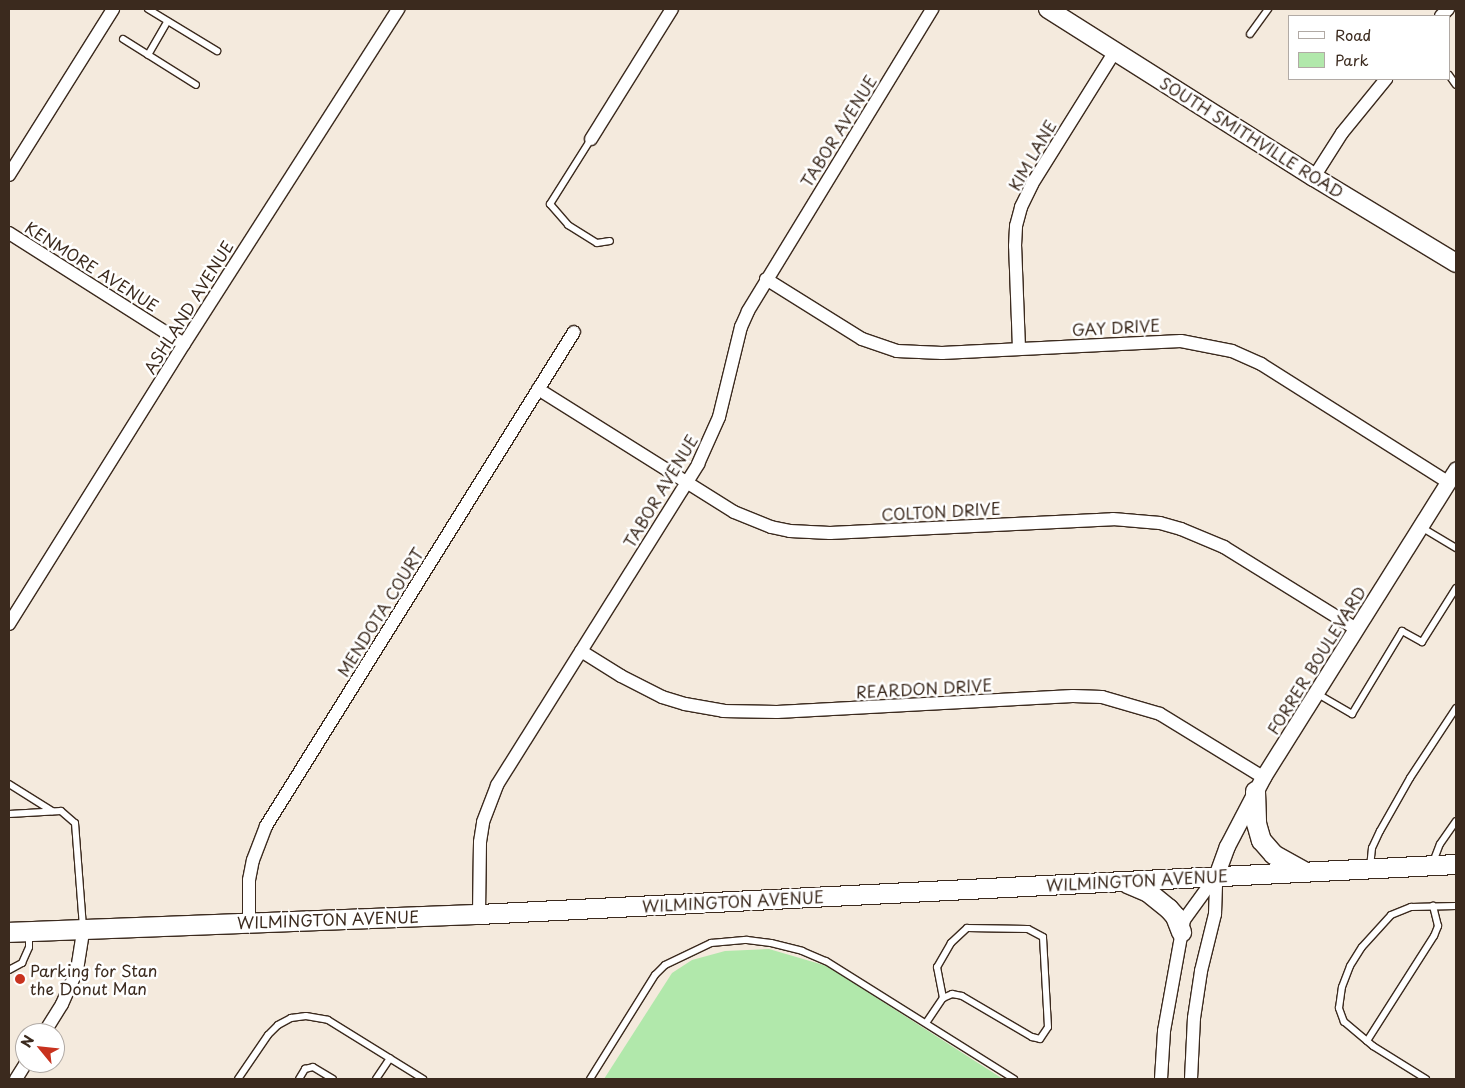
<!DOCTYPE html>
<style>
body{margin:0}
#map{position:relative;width:1465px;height:1088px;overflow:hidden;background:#f4eadd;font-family:"Playpen Sans",sans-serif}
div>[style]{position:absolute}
.green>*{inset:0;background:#b1e8ab}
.roads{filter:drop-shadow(1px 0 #3b2a1e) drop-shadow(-1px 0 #3b2a1e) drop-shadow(0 1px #3b2a1e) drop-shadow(0 -1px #3b2a1e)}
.service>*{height:6px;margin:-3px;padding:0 3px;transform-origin:3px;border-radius:3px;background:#fff}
.minor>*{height:12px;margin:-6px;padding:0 6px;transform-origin:6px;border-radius:6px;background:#fff}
.tertiary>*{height:15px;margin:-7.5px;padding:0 7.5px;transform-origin:7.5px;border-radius:7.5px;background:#fff}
.secondary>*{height:18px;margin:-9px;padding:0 9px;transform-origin:9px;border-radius:9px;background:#fff}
.primary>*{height:19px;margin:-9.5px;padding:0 9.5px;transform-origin:9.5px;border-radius:9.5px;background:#fff}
.dots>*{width:14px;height:14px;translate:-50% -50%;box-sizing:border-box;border:2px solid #fff;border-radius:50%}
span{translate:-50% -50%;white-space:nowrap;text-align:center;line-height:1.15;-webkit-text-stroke:5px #fff;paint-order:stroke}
.street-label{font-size:16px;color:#3b2a1e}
.poi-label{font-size:16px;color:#3b2a1e}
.left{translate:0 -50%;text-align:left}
.frame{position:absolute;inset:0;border:10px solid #3b2a1e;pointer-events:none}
.legend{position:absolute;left:1288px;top:15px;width:162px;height:65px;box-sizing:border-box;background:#fff;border:1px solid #b1aaa5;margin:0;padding:6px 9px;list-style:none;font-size:15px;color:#3b2a1e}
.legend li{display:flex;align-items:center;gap:10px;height:25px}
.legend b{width:25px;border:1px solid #b1aaa5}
.north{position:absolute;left:15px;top:1023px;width:50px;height:50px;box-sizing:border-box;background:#fff;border:1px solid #b1aaa5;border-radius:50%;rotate:298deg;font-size:14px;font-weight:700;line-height:20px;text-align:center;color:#3b2a1e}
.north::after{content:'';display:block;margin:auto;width:18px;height:22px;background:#c8321e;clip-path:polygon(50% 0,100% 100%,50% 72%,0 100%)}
</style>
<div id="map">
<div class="green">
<i style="clip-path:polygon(769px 949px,827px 966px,1003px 1079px,604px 1079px,672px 973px,692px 960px,725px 951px)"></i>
</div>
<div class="roads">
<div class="service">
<i style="left:148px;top:9px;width:81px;rotate:31.3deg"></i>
<i style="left:1250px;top:34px;width:31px;rotate:-54deg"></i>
<i style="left:123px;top:39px;width:86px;rotate:32.2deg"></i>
<i style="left:148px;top:55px;width:39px;rotate:-60deg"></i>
<i style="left:1449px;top:75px;width:12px;rotate:55deg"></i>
<i style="left:591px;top:139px;width:77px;rotate:122.2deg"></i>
<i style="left:550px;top:204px;width:28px;rotate:49deg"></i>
<i style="left:568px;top:225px;width:34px;rotate:32deg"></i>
<i style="left:597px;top:243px;width:13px;rotate:-9deg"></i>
<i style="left:1421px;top:527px;width:41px;rotate:31deg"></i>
<i style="left:1316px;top:693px;width:42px;rotate:30.3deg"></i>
<i style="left:1352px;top:714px;width:97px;rotate:-58.9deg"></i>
<i style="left:1402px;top:631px;width:23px;rotate:29deg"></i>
<i style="left:1422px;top:642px;width:64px;rotate:-57.8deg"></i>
<i style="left:9px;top:784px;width:51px;rotate:32.1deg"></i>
<i style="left:9px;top:814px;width:52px;rotate:-3.3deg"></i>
<i style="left:61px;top:811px;width:18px;rotate:41deg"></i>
<i style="left:75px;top:823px;width:104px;rotate:85.6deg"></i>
<i style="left:1433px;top:862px;width:19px;rotate:-69deg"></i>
<i style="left:1440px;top:844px;width:28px;rotate:-55deg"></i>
<i style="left:1370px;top:867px;width:19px;rotate:-84deg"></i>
<i style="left:1372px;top:848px;width:19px;rotate:-65deg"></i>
<i style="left:1380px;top:831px;width:61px;rotate:-60.5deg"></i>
<i style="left:1410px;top:778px;width:84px;rotate:-56.7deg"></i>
<i style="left:9px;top:970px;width:15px;rotate:-28deg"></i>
<i style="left:22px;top:963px;width:17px;rotate:-66deg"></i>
<i style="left:29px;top:947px;width:14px;rotate:-90deg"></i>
<i style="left:926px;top:1023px;width:30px;rotate:-56deg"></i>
<i style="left:943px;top:998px;width:10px;rotate:-24deg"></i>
<i style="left:952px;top:994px;width:10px;rotate:11deg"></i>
<i style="left:962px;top:996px;width:81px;rotate:30.4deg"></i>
<i style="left:1032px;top:1037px;width:8px;rotate:14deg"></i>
<i style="left:1040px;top:1039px;width:14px;rotate:-56deg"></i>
<i style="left:1048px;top:1027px;width:90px;rotate:-93.2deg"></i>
<i style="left:1043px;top:937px;width:17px;rotate:-152deg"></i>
<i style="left:1028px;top:929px;width:61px;rotate:-179.1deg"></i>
<i style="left:967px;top:928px;width:22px;rotate:137deg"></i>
<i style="left:951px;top:943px;width:28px;rotate:120deg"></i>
<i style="left:937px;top:967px;width:32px;rotate:79deg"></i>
<i style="left:1367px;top:1041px;width:125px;rotate:-57.5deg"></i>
<i style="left:1434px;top:936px;width:11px;rotate:-68deg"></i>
<i style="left:1438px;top:926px;width:21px;rotate:-104deg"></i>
<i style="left:238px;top:1079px;width:53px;rotate:-55.7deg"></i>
<i style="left:268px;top:1035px;width:14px;rotate:-45deg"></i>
<i style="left:278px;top:1025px;width:15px;rotate:-28deg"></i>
<i style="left:291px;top:1018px;width:15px;rotate:-8deg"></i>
<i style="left:306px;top:1016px;width:22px;rotate:10deg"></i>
<i style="left:328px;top:1020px;width:112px;rotate:31.8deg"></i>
<i style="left:299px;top:1079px;width:12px;rotate:-59deg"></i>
<i style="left:305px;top:1069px;width:8px;rotate:-14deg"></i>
<i style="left:313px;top:1067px;width:23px;rotate:31deg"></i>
<i style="left:376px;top:1079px;width:25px;rotate:-56deg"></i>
<i style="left:590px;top:1079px;width:123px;rotate:-58deg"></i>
<i style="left:655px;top:975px;width:14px;rotate:-45deg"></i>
<i style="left:665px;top:965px;width:51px;rotate:-25.6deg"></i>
<i style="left:711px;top:943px;width:36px;rotate:-5deg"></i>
<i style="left:747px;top:940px;width:24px;rotate:7deg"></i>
<i style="left:771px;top:943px;width:32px;rotate:14deg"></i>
<i style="left:802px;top:951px;width:26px;rotate:23deg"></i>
<i style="left:826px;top:961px;width:222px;rotate:32.1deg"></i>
<i style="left:1426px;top:1079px;width:62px;rotate:-148.1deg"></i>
<i style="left:1373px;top:1046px;width:38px;rotate:-140deg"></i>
<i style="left:1344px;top:1022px;width:15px;rotate:-110deg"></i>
<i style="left:1339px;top:1008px;width:21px;rotate:-82deg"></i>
<i style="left:1342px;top:987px;width:22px;rotate:-69deg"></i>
<i style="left:1350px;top:966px;width:22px;rotate:-58deg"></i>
<i style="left:1362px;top:947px;width:43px;rotate:-47.8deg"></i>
<i style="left:1391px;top:915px;width:22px;rotate:-22deg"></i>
<i style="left:1411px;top:907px;width:45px;rotate:-1.3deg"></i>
</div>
<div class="minor">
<i style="left:1441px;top:16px;width:10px;rotate:-45deg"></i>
<i style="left:591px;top:139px;width:153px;rotate:-58.1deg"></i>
<i style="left:9px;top:175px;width:196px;rotate:-57.9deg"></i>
<i style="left:1314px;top:177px;width:52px;rotate:-57.5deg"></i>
<i style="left:1342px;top:133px;width:70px;rotate:-50.8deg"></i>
<i style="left:9px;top:233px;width:207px;rotate:32.4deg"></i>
<i style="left:766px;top:279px;width:113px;rotate:32deg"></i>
<i style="left:862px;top:339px;width:37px;rotate:19deg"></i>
<i style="left:897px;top:351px;width:45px;rotate:2.5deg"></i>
<i style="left:942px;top:353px;width:239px;rotate:-2.9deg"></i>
<i style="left:1181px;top:341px;width:52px;rotate:11.1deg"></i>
<i style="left:1232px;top:351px;width:32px;rotate:24deg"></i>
<i style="left:1261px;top:364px;width:221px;rotate:32.3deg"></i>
<i style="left:1019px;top:348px;width:102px;rotate:-92.2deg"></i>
<i style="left:1015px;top:246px;width:20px;rotate:-87deg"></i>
<i style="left:1016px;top:226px;width:20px;rotate:-75deg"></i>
<i style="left:1021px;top:207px;width:25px;rotate:-64deg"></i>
<i style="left:1032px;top:184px;width:157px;rotate:-58deg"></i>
<i style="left:538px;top:389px;width:231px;rotate:32.1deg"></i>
<i style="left:734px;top:512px;width:40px;rotate:22deg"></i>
<i style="left:771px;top:527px;width:19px;rotate:12deg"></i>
<i style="left:790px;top:531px;width:40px;rotate:2.9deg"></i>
<i style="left:830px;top:533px;width:283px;rotate:-2.8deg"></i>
<i style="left:1113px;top:519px;width:47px;rotate:4.9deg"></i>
<i style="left:1160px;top:523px;width:22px;rotate:16deg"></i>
<i style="left:1181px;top:529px;width:47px;rotate:22.7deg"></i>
<i style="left:1224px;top:547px;width:155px;rotate:31.8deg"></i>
<i style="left:9px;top:624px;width:330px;rotate:-58deg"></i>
<i style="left:184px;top:344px;width:398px;rotate:-57.4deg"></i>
<i style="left:581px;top:651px;width:47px;rotate:32deg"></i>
<i style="left:621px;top:676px;width:46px;rotate:27.1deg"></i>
<i style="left:662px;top:697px;width:24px;rotate:17deg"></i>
<i style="left:685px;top:704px;width:39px;rotate:10deg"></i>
<i style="left:723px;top:711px;width:54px;rotate:1.1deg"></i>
<i style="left:777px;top:712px;width:296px;rotate:-3.1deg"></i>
<i style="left:1073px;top:696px;width:29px;rotate:2deg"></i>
<i style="left:1102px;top:697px;width:60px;rotate:16.3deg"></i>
<i style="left:1160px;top:714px;width:121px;rotate:31.5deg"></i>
<i style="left:479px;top:914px;width:72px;rotate:-89.2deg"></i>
<i style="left:480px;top:842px;width:20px;rotate:-81deg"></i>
<i style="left:483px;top:822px;width:40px;rotate:-69deg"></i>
<i style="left:497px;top:785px;width:379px;rotate:-57.9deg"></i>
<i style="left:698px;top:464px;width:51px;rotate:-65.9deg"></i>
<i style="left:719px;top:417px;width:93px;rotate:-76.3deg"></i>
<i style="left:741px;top:327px;width:17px;rotate:-66deg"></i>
<i style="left:748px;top:311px;width:354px;rotate:-58.6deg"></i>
<i style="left:249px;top:921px;width:41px;rotate:-90deg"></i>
<i style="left:249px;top:880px;width:20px;rotate:-79deg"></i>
<i style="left:253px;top:860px;width:36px;rotate:-69deg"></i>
<i style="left:266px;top:826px;width:582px;rotate:-58.06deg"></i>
<i style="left:44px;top:1033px;width:34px;rotate:-58deg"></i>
<i style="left:62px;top:1004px;width:37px;rotate:-66deg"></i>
<i style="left:77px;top:970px;width:39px;rotate:-81deg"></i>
<i style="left:16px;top:1079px;width:19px;rotate:-58deg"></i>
<i style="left:1161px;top:1079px;width:48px;rotate:-86.4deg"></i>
<i style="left:1164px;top:1031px;width:113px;rotate:-79.8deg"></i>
<i style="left:1184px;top:920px;width:54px;rotate:-54deg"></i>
<i style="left:1191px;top:1079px;width:61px;rotate:-87.2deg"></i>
<i style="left:1194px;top:1018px;width:48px;rotate:-81.5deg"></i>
<i style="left:1201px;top:971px;width:59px;rotate:-76.2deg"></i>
<i style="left:1215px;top:914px;width:38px;rotate:-88deg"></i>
</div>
<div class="tertiary">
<i style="left:1216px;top:876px;width:32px;rotate:-70deg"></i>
<i style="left:1227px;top:846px;width:78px;rotate:-62.4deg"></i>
<i style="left:1263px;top:777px;width:363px;rotate:-57.9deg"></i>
</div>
<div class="secondary">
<i style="left:1048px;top:9px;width:315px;rotate:32.3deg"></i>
<i style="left:1314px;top:177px;width:166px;rotate:31.2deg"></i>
</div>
<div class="primary">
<i style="left:1255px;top:791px;width:32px;rotate:88deg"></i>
<i style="left:1256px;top:823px;width:18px;rotate:74deg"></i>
<i style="left:1261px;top:840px;width:18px;rotate:49deg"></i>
<i style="left:1273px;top:854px;width:35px;rotate:29deg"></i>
<i style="left:1127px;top:883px;width:23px;rotate:23deg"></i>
<i style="left:1148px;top:892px;width:26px;rotate:39deg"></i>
<i style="left:1168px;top:908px;width:11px;rotate:49deg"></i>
<i style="left:1175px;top:916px;width:17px;rotate:69deg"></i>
<i style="left:9px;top:932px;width:470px;rotate:-2.2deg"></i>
<i style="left:479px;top:914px;width:978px;rotate:-2.93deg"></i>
</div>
</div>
<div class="dots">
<i style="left:20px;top:979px;background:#c8321e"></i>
</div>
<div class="street-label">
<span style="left:838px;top:131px;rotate:-58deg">TABOR AVENUE</span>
<span style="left:1252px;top:137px;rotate:32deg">SOUTH SMITHVILLE ROAD</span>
<span style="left:1032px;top:155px;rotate:-60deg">KIM LANE</span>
<span style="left:92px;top:266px;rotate:32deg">KENMORE AVENUE</span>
<span style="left:188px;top:307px;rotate:-58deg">ASHLAND AVENUE</span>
<span style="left:1116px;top:327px;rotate:-3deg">GAY DRIVE</span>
<span style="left:660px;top:491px;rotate:-59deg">TABOR AVENUE</span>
<span style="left:941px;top:511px;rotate:-3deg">COLTON DRIVE</span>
<span style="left:380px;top:612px;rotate:-58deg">MENDOTA COURT</span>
<span style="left:1316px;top:660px;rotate:-58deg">FORRER BOULEVARD</span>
<span style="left:924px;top:688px;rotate:-3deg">REARDON DRIVE</span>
<span style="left:1137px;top:880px;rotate:-3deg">WILMINGTON AVENUE</span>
<span style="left:733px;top:901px;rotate:-3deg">WILMINGTON AVENUE</span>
<span style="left:328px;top:919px;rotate:-2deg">WILMINGTON AVENUE</span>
</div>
<div class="poi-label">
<span class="left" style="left:30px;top:979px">Parking for Stan<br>the Donut Man</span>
</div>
<div class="frame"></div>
<ul class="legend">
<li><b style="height:6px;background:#fff"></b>Road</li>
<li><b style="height:14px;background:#b1e8ab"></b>Park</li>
</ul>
<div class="north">N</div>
</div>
